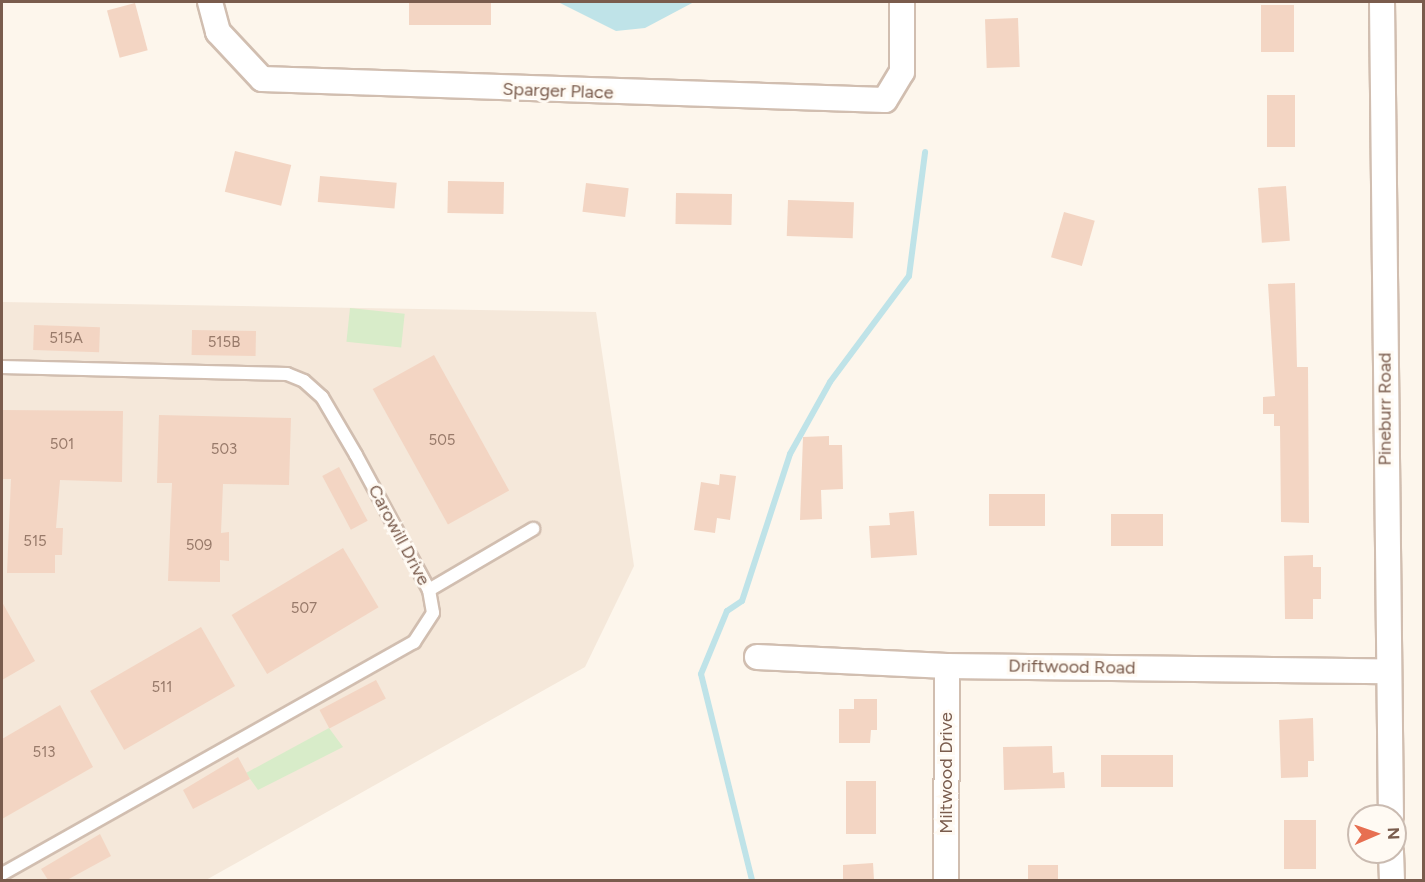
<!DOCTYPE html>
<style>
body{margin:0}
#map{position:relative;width:1425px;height:882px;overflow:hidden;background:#fdf6ec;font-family:Figtree,sans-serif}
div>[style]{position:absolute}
.residential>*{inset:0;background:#f5e8da}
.green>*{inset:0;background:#d8ecc9;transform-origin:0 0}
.water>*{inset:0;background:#bfe3e8}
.stream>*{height:6px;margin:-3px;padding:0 3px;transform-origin:3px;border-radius:3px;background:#bfe3e8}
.building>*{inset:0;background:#f3d5c3;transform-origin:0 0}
.roads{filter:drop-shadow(2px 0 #d1beb0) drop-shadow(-2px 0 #d1beb0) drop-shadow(0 2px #d1beb0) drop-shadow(0 -2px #d1beb0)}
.service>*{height:12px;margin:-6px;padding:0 6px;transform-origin:6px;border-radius:6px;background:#fff}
.minor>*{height:24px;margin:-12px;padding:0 12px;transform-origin:12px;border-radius:12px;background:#fff}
span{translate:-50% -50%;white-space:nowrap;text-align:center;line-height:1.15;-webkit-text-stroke:6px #fffaf3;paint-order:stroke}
.number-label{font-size:15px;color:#987a6a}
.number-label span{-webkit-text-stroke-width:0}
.street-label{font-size:18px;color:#7a5c4d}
.frame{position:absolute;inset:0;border:3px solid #7a5c4d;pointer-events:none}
.north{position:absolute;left:1347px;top:804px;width:60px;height:60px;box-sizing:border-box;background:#fffaf3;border:2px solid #cabbb1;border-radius:50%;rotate:88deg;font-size:16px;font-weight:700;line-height:24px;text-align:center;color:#7a5c4d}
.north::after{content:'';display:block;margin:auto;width:21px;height:27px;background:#e76f51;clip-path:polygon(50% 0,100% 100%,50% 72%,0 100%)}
</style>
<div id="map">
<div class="residential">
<i style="clip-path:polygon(2px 302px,596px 312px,634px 566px,585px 667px,206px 880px,2px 880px)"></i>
</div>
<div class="green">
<i style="left:350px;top:308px;width:55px;height:34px;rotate:6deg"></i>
<i style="clip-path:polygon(329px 728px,343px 747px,258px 790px,246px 773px)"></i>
</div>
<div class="water">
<i style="clip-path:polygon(558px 2px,694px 2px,645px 28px,616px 31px)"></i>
</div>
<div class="stream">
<i style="left:752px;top:880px;width:212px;rotate:-103.9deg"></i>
<i style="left:701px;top:674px;width:68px;rotate:-67.6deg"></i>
<i style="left:727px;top:611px;width:18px;rotate:-34deg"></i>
<i style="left:742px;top:601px;width:155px;rotate:-71.9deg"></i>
<i style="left:790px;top:454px;width:82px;rotate:-60.9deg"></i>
<i style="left:830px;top:382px;width:132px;rotate:-53.3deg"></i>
<i style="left:909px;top:276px;width:125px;rotate:-82.6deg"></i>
</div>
<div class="building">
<i style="left:409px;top:2px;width:82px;height:23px"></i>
<i style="left:135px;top:3px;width:49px;height:29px;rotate:75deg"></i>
<i style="left:1261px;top:5px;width:33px;height:47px"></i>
<i style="left:1018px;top:18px;width:49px;height:33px;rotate:88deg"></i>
<i style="left:1267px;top:95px;width:28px;height:52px"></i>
<i style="left:235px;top:151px;width:58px;height:42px;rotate:14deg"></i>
<i style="left:320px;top:176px;width:77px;height:26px;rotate:5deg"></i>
<i style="left:448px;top:181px;width:56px;height:32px;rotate:1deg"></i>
<i style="left:586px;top:183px;width:43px;height:29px;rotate:7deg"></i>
<i style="left:1286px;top:186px;width:55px;height:28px;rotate:86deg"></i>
<i style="left:676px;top:193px;width:56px;height:31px;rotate:1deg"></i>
<i style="left:788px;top:200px;width:66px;height:36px;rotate:2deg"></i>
<i style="left:1064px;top:212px;width:32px;height:47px;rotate:16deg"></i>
<i style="clip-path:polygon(1295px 283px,1297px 367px,1308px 367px,1309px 523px,1281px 522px,1280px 426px,1274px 426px,1274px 414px,1263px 414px,1263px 397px,1275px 396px,1268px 284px)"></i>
<i style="left:34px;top:325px;width:66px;height:25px;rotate:2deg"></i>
<i style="left:192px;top:330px;width:64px;height:25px;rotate:1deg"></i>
<i style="left:434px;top:355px;width:155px;height:70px;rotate:61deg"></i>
<i style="clip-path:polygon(2px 410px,123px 411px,122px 482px,60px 480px,56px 528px,63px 528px,62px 555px,55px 555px,55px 573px,7px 573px,11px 479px,2px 479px)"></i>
<i style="clip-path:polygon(159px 415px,291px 418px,289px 485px,223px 484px,221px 533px,229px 532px,229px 561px,220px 560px,220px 582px,168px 581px,172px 483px,157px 483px)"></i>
<i style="clip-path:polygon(829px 436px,829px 445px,842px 445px,843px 489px,821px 490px,822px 519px,800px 520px,803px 437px)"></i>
<i style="left:339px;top:467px;width:61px;height:19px;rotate:62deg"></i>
<i style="clip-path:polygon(720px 474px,736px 476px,730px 520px,717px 518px,715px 533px,694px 530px,701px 482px,719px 485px)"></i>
<i style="left:1045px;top:494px;width:32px;height:56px;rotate:90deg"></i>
<i style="clip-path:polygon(914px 511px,917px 555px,871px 558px,869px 526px,890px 525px,889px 513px)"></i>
<i style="left:1111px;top:514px;width:52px;height:32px"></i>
<i style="left:343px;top:548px;width:69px;height:130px;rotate:59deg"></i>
<i style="clip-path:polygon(1313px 555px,1313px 567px,1321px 567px,1321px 599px,1313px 599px,1313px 619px,1285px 619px,1284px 556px)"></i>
<i style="clip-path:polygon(2px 602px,35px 661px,2px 680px)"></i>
<i style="left:201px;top:627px;width:68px;height:128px;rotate:60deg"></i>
<i style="left:376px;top:680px;width:21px;height:64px;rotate:62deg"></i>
<i style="clip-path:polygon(854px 699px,877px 699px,877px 730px,871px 730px,870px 743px,839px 743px,839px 709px,854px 709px)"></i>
<i style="clip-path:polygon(60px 705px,93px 767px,2px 819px,2px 739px)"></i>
<i style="clip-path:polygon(1313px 718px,1314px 761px,1308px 761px,1308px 777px,1281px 778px,1279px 720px)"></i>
<i style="clip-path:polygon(1052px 746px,1053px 773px,1064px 772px,1065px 788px,1004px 790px,1003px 747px)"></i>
<i style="left:1173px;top:755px;width:32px;height:72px;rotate:90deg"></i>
<i style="clip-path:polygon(238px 757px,250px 779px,193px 809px,183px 790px)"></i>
<i style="left:846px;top:781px;width:30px;height:53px"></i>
<i style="left:1316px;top:820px;width:49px;height:32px;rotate:90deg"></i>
<i style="clip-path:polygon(100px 834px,111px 856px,67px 880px,48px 880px,41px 869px)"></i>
<i style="clip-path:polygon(873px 863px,874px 880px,843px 880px,843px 865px)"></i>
<i style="left:1028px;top:865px;width:30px;height:15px"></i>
</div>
<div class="roads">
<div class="service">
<i style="left:2px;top:367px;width:285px;rotate:1.4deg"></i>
<i style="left:287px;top:374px;width:18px;rotate:22deg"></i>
<i style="left:304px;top:381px;width:24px;rotate:42deg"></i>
<i style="left:322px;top:397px;width:67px;rotate:59.6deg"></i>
<i style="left:356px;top:455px;width:153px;rotate:61.6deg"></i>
<i style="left:429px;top:590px;width:23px;rotate:80deg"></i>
<i style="left:433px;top:613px;width:35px;rotate:123deg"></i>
<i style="left:414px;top:642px;width:473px;rotate:150.6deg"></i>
<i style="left:429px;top:590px;width:121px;rotate:-30.4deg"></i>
</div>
<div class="minor">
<i style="left:210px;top:2px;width:31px;rotate:75deg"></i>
<i style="left:218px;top:32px;width:64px;rotate:46.9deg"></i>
<i style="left:262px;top:79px;width:623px;rotate:1.93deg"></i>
<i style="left:885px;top:100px;width:33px;rotate:-59deg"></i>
<i style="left:902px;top:72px;width:70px;rotate:-90deg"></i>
<i style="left:1382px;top:2px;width:814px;rotate:89.37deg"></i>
<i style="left:757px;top:657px;width:190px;rotate:2.7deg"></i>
<i style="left:947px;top:666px;width:440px;rotate:0.7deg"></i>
<i style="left:1391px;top:852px;width:28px;rotate:88deg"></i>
<i style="left:946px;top:880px;width:214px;rotate:-89.7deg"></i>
</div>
</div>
<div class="number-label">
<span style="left:66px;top:339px">515A</span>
<span style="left:224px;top:343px">515B</span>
<span style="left:442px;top:441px">505</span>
<span style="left:62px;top:445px">501</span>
<span style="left:224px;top:450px">503</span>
<span style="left:35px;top:542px">515</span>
<span style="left:199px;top:546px">509</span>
<span style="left:304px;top:609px">507</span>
<span style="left:162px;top:688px">511</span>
<span style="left:44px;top:753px">513</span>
</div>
<div class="street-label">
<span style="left:558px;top:91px;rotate:2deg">Sparger Place</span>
<span style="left:1385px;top:409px;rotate:-90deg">Pineburr Road</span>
<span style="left:399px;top:535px;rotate:62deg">Carowill Drive</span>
<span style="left:1072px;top:667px;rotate:1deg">Driftwood Road</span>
<span style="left:946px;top:773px;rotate:-90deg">Miltwood Drive</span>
</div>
<div class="frame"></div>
<div class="north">N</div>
</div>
